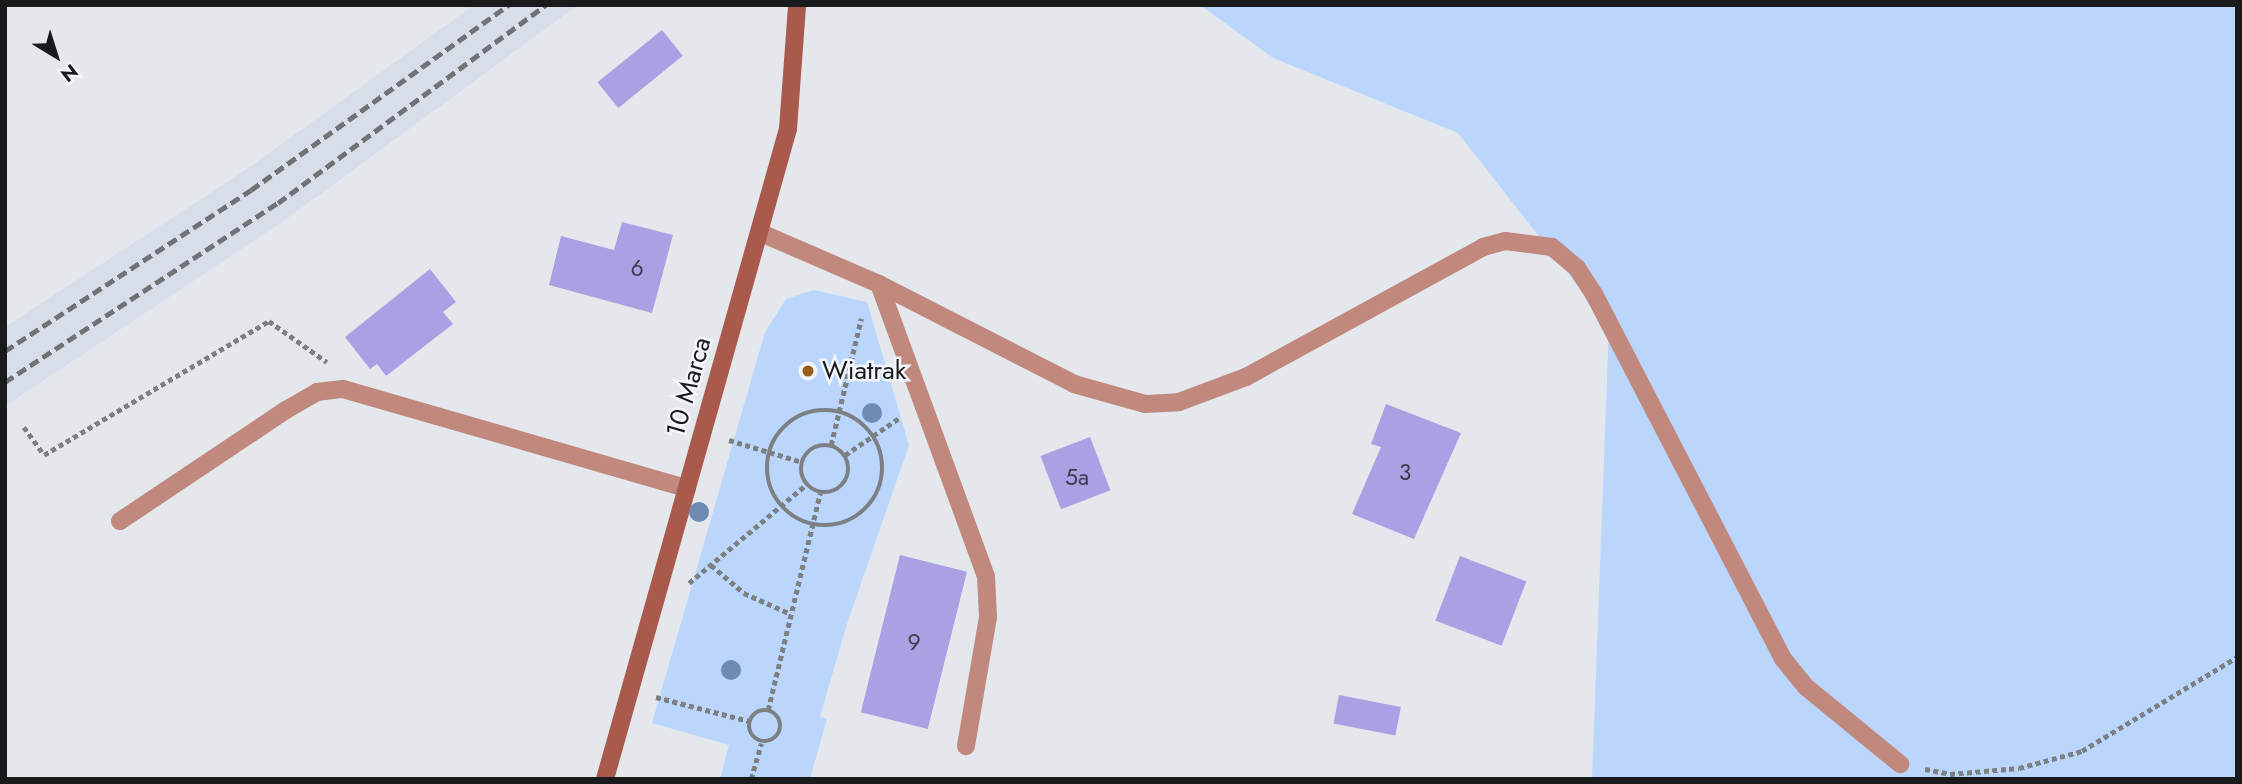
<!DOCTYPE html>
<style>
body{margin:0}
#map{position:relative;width:2242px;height:784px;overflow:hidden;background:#e4e8ed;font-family:Jost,sans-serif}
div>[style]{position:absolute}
.built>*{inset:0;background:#d7deea}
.green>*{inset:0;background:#bbd6fd}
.building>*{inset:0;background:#aba0e3;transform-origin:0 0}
.path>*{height:4.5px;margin-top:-2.25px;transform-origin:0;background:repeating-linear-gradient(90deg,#7d8083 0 5px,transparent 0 8.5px)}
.path>.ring{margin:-2.25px;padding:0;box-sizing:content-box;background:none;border:4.5px solid #7d8083;border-radius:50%}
.lane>*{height:18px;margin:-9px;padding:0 9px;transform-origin:9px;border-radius:9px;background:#c1897e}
.secondary>*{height:18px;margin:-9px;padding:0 9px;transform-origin:9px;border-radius:9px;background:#a95a4c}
.rail>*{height:5px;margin-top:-2.5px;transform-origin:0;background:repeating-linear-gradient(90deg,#707275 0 10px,transparent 0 15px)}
.trees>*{width:20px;height:20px;margin:-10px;border-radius:50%;background:#6e8bb3}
.dots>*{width:19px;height:19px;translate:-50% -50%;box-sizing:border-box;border:4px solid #f2f5fa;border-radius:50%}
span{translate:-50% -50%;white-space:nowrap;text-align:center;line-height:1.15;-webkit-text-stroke:5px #f2f5fa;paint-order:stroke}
.number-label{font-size:23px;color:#3e3c4e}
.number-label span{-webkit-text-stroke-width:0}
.poi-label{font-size:26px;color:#191a1c}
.left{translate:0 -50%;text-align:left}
.street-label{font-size:26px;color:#191a1c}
.frame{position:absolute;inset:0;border:7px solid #191a1c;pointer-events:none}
.north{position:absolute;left:21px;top:21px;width:70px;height:70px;-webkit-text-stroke:5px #f2f5fa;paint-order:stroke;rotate:142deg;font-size:19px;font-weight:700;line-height:28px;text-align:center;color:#191a1c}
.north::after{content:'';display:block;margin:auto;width:24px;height:32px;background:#191a1c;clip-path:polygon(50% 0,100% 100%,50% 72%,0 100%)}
</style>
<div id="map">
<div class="built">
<i style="clip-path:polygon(474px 5px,578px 5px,285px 220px,5px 406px,5px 327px,250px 167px)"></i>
</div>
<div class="green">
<i style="clip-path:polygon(1200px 5px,2237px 5px,2237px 779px,1592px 779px,1609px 326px,1458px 133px,1273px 58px)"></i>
<i style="clip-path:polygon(813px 290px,867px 302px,909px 445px,846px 627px,820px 717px,827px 719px,810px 779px,720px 779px,729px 745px,652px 723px,765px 332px,786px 299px)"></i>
</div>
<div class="building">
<i style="left:662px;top:30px;width:33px;height:83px;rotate:51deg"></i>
<i style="clip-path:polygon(622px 222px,673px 235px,652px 313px,549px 285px,561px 236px,614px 250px)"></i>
<i style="clip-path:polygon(430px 269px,456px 302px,443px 312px,453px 324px,386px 376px,377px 364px,370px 369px,345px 337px)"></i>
<i style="clip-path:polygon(1386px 404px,1461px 433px,1414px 539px,1352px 514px,1381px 447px,1371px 444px)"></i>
<i style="left:1090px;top:437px;width:57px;height:53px;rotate:69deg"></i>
<i style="left:900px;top:555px;width:69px;height:162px;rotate:14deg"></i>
<i style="left:1460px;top:556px;width:71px;height:69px;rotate:21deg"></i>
<i style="left:1339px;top:695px;width:63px;height:29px;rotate:11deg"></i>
</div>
<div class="path">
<i class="ring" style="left:767px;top:410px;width:111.5px;height:111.5px"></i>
<i style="left:24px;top:427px;width:34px;rotate:54deg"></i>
<i style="left:44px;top:455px;width:262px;rotate:-30.8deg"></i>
<i style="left:269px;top:321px;width:71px;rotate:35.3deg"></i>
<i style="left:729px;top:440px;width:76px;rotate:16.8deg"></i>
<i class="ring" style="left:801px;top:445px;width:43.5px;height:43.5px"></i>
<i style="left:831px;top:445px;width:130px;rotate:-76.6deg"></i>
<i style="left:845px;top:455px;width:65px;rotate:-34.4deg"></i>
<i style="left:711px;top:565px;width:43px;rotate:40.3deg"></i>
<i style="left:744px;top:593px;width:51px;rotate:24.1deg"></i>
<i style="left:689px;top:583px;width:154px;rotate:-40deg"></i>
<i style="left:656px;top:697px;width:96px;rotate:14.5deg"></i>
<i class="ring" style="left:749px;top:710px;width:27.5px;height:27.5px"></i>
<i style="left:768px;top:710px;width:223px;rotate:-76.5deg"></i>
<i style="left:1925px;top:769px;width:25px;rotate:11deg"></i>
<i style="left:1950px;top:774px;width:69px;rotate:-5deg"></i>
<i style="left:2019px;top:768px;width:65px;rotate:-15.1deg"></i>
<i style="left:2082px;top:751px;width:181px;rotate:-31.2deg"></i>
<i style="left:751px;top:779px;width:37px;rotate:-74deg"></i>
</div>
<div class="lane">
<i style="left:761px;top:233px;width:129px;rotate:23.4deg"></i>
<i style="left:879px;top:284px;width:219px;rotate:27.1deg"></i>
<i style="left:1074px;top:384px;width:74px;rotate:15.7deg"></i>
<i style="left:1145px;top:404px;width:34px;rotate:-3deg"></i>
<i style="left:1179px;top:402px;width:72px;rotate:-20.5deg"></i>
<i style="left:1246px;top:377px;width:270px;rotate:-28.7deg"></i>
<i style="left:1483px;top:247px;width:23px;rotate:-15deg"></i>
<i style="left:1505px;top:241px;width:47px;rotate:7.3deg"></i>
<i style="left:1552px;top:247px;width:33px;rotate:40deg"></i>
<i style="left:1577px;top:268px;width:31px;rotate:57deg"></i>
<i style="left:1594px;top:294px;width:412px;rotate:62.6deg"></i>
<i style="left:1784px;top:660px;width:35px;rotate:51deg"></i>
<i style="left:1806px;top:687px;width:122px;rotate:39.3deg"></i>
<i style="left:879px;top:284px;width:311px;rotate:69.9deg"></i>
<i style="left:986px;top:576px;width:41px;rotate:87.2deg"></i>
<i style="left:988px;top:617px;width:131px;rotate:99.7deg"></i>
<i style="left:120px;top:521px;width:200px;rotate:-33.8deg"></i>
<i style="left:286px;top:410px;width:36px;rotate:-30deg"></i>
<i style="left:317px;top:392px;width:26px;rotate:-7deg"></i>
<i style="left:343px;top:389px;width:358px;rotate:16.1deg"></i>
</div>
<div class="secondary">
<i style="left:605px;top:779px;width:675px;rotate:-74.28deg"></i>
<i style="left:788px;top:129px;width:124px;rotate:-85.8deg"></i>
</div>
<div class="rail">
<i style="left:5px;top:351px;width:294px;rotate:-33.2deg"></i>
<i style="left:251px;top:190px;width:317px;rotate:-35.7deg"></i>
<i style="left:5px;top:382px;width:326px;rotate:-33.3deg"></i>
<i style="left:278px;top:203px;width:333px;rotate:-36.5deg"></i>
</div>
<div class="trees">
<i style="left:872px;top:413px"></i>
<i style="left:699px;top:512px"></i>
<i style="left:731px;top:670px"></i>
</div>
<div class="dots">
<i style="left:808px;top:371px;background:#965e18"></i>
</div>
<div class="number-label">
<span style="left:637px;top:268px">6</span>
<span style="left:1405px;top:472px">3</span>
<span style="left:1077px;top:477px">5a</span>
<span style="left:914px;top:642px">9</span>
</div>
<div class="poi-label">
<span class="left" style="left:822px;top:371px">Wiatrak</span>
</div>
<div class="street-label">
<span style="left:689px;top:387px;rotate:-74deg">10 Marca</span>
</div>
<div class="frame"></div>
<div class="north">N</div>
</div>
